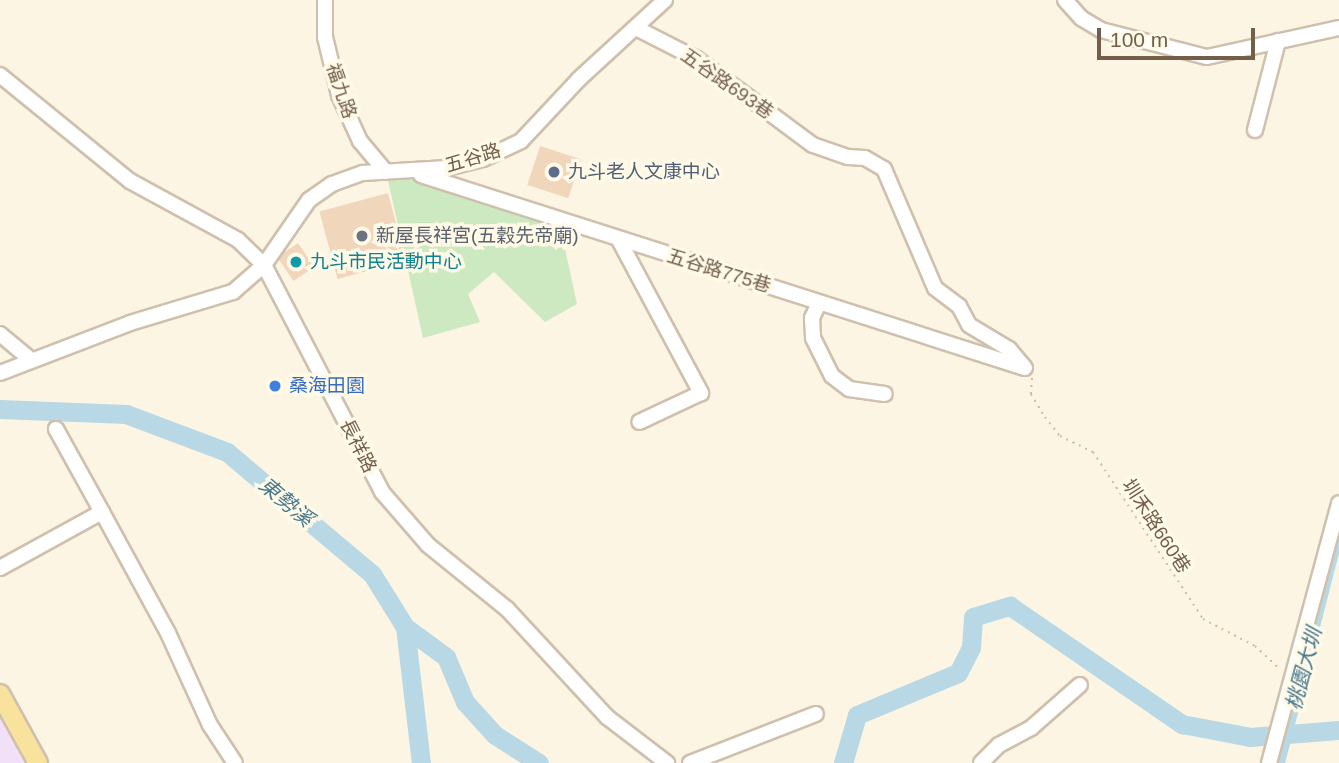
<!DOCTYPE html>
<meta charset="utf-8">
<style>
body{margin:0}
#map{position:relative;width:1339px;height:763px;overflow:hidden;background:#fcf5e3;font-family:Helvetica,"Noto Sans TC",sans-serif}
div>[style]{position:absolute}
.education>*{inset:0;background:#f2dff8}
.green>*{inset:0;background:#cce9c2}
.canal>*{height:10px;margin:-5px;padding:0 5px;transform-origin:5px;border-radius:5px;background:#b8d8e5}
.river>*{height:19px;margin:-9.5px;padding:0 9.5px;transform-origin:9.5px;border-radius:9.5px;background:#b8d8e5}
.building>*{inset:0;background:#f0d7bb;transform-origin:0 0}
.path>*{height:2px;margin-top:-1px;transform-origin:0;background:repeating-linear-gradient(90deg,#d5bb9e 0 2px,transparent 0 7px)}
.roads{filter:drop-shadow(2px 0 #cfc0ad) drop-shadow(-2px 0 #cfc0ad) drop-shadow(0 2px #cfc0ad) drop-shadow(0 -2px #cfc0ad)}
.minor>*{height:14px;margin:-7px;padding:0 7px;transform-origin:7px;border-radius:7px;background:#fff}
.major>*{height:18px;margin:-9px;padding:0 9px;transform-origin:9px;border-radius:9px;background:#f9e39c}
.dots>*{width:19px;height:19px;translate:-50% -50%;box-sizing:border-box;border:4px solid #fff9e8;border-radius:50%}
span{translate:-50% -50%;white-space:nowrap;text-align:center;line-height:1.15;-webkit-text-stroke:7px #fff9e8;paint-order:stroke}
.street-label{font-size:19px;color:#735e49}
.service-label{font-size:19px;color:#4e5e75}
.left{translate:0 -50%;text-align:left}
.worship-label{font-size:19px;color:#5b616d}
.culture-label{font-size:19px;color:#0d838f}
.shop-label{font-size:19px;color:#366cbe}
.water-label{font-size:21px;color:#47788d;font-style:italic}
.scale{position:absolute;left:1097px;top:28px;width:158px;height:32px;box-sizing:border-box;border:4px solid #735e49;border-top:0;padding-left:9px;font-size:21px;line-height:24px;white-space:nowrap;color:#735e49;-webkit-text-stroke:5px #fff9e8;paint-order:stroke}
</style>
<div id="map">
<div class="education">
<i style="clip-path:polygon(0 718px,24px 763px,0 763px)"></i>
</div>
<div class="green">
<i style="clip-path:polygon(387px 176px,424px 182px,559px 221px,577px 304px,545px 322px,494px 272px,468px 294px,480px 322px,423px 338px)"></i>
</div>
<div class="canal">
<i style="left:1280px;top:763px;width:236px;rotate:-75.6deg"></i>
</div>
<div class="river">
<i style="left:0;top:409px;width:126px;rotate:2.3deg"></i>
<i style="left:126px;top:414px;width:108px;rotate:20.6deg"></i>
<i style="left:227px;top:452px;width:189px;rotate:40.1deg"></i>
<i style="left:372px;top:574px;width:62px;rotate:58.1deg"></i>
<i style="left:405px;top:627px;width:137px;rotate:83.3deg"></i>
<i style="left:405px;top:627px;width:51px;rotate:36.2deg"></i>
<i style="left:446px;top:657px;width:49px;rotate:67.1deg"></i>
<i style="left:465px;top:702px;width:45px;rotate:47.7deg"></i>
<i style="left:495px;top:735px;width:52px;rotate:32.5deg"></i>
<i style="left:843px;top:763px;width:50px;rotate:-73.7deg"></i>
<i style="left:857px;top:715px;width:109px;rotate:-22.6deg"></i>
<i style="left:958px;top:673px;width:29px;rotate:-63deg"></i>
<i style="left:971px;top:647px;width:30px;rotate:-86deg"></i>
<i style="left:973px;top:617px;width:39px;rotate:-17deg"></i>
<i style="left:1010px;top:606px;width:209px;rotate:34.5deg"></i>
<i style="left:1182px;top:724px;width:69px;rotate:10.8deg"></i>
<i style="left:1250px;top:737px;width:89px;rotate:-4.5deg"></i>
</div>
<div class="building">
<i style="left:540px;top:146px;width:43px;height:41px;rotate:18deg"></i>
<i style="left:388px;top:193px;width:70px;height:71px;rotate:75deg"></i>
<i style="left:298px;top:243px;width:29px;height:25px;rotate:56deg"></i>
</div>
<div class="path">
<i style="left:1032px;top:378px;width:16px;rotate:94deg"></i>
<i style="left:1031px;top:394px;width:27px;rotate:59deg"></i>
<i style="left:1045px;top:417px;width:24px;rotate:52deg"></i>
<i style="left:1060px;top:436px;width:37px;rotate:26deg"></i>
<i style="left:1093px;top:452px;width:200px;rotate:56.6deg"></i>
<i style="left:1203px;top:619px;width:59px;rotate:27.4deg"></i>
<i style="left:1255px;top:646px;width:34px;rotate:43deg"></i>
</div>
<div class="roads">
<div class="minor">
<i style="left:325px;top:0;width:37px;rotate:90deg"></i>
<i style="left:325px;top:37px;width:60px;rotate:76.4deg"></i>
<i style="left:339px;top:95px;width:51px;rotate:65.5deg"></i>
<i style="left:360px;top:141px;width:40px;rotate:50deg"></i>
<i style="left:1065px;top:0;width:24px;rotate:48deg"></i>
<i style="left:1081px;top:18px;width:23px;rotate:31deg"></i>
<i style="left:1101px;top:30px;width:109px;rotate:14.3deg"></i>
<i style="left:1207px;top:57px;width:135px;rotate:-12.4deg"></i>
<i style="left:638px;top:29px;width:66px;rotate:27deg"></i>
<i style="left:697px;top:59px;width:144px;rotate:36.6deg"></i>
<i style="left:813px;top:145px;width:37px;rotate:19deg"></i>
<i style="left:848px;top:157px;width:17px;rotate:3deg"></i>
<i style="left:865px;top:158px;width:22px;rotate:30deg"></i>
<i style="left:884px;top:169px;width:129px;rotate:66.8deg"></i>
<i style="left:935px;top:288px;width:30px;rotate:37deg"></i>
<i style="left:959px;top:306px;width:21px;rotate:62deg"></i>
<i style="left:969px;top:325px;width:47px;rotate:31deg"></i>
<i style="left:1009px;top:349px;width:23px;rotate:50deg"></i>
<i style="left:0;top:75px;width:168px;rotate:39.2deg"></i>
<i style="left:130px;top:181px;width:123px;rotate:28.6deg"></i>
<i style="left:238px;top:240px;width:36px;rotate:44deg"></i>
<i style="left:264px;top:265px;width:256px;rotate:62.5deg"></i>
<i style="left:382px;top:492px;width:70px;rotate:49deg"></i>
<i style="left:428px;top:545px;width:102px;rotate:39deg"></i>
<i style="left:507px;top:609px;width:147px;rotate:47.2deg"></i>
<i style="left:607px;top:717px;width:76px;rotate:37.5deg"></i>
<i style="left:1255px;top:130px;width:92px;rotate:-75.5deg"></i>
<i style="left:421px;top:175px;width:634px;rotate:17.72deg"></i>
<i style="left:619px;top:240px;width:174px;rotate:61.8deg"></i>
<i style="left:701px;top:393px;width:68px;rotate:154.9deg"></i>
<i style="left:819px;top:303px;width:17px;rotate:115deg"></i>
<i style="left:812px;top:318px;width:20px;rotate:87deg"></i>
<i style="left:813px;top:338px;width:42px;rotate:63.4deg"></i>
<i style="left:832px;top:376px;width:21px;rotate:37deg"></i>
<i style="left:849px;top:389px;width:36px;rotate:8deg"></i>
<i style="left:0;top:334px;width:40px;rotate:40deg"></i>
<i style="left:0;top:373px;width:139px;rotate:-21deg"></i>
<i style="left:130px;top:323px;width:108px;rotate:-16.8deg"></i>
<i style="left:233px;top:292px;width:41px;rotate:-41.1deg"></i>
<i style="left:264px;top:265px;width:79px;rotate:-55.3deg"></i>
<i style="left:309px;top:200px;width:28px;rotate:-35deg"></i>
<i style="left:332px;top:184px;width:33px;rotate:-20deg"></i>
<i style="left:363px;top:173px;width:84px;rotate:-3.4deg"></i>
<i style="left:447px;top:168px;width:37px;rotate:-14deg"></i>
<i style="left:483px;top:159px;width:42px;rotate:-25.3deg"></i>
<i style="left:521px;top:141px;width:85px;rotate:-46.9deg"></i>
<i style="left:579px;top:79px;width:117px;rotate:-42.6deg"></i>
<i style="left:102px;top:512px;width:138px;rotate:61.4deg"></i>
<i style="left:168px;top:633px;width:101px;rotate:65.5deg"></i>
<i style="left:210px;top:725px;width:45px;rotate:56.7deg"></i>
<i style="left:0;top:568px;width:116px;rotate:-28.8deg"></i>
<i style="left:102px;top:512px;width:95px;rotate:-119deg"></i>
<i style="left:690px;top:763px;width:135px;rotate:-21.3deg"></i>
<i style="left:981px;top:763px;width:25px;rotate:-45deg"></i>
<i style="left:999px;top:745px;width:36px;rotate:-28deg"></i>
<i style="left:1031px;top:728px;width:65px;rotate:-41.3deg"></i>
<i style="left:1269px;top:763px;width:269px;rotate:-74.9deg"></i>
</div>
<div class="major">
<i style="left:0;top:694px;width:79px;rotate:61.2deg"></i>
</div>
</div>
<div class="dots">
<i style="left:554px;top:172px;background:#5c6f8a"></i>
<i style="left:362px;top:236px;background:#6b7280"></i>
<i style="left:296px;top:262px;background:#0f9aa8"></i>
<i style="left:275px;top:386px;background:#3f7fe0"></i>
</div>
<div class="street-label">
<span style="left:727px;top:84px;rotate:35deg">五谷路693巷</span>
<span style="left:341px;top:91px;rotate:71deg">福九路</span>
<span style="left:473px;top:158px;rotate:-17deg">五谷路</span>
<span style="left:719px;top:271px;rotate:17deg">五谷路775巷</span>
<span style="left:358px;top:446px;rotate:63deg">長祥路</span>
<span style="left:1156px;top:526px;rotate:57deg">圳禾路660巷</span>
</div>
<div class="service-label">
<span class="left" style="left:568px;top:172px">九斗老人文康中心</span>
</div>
<div class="worship-label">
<span class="left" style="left:376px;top:236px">新屋長祥宮(五穀先帝廟)</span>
</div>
<div class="culture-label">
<span class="left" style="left:310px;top:262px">九斗市民活動中心</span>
</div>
<div class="shop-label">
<span class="left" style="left:289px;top:386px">桑海田園</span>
</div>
<div class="water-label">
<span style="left:286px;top:502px;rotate:40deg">東勢溪</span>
<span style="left:1304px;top:669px;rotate:-75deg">桃園大圳</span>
</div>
<div class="scale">100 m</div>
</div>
